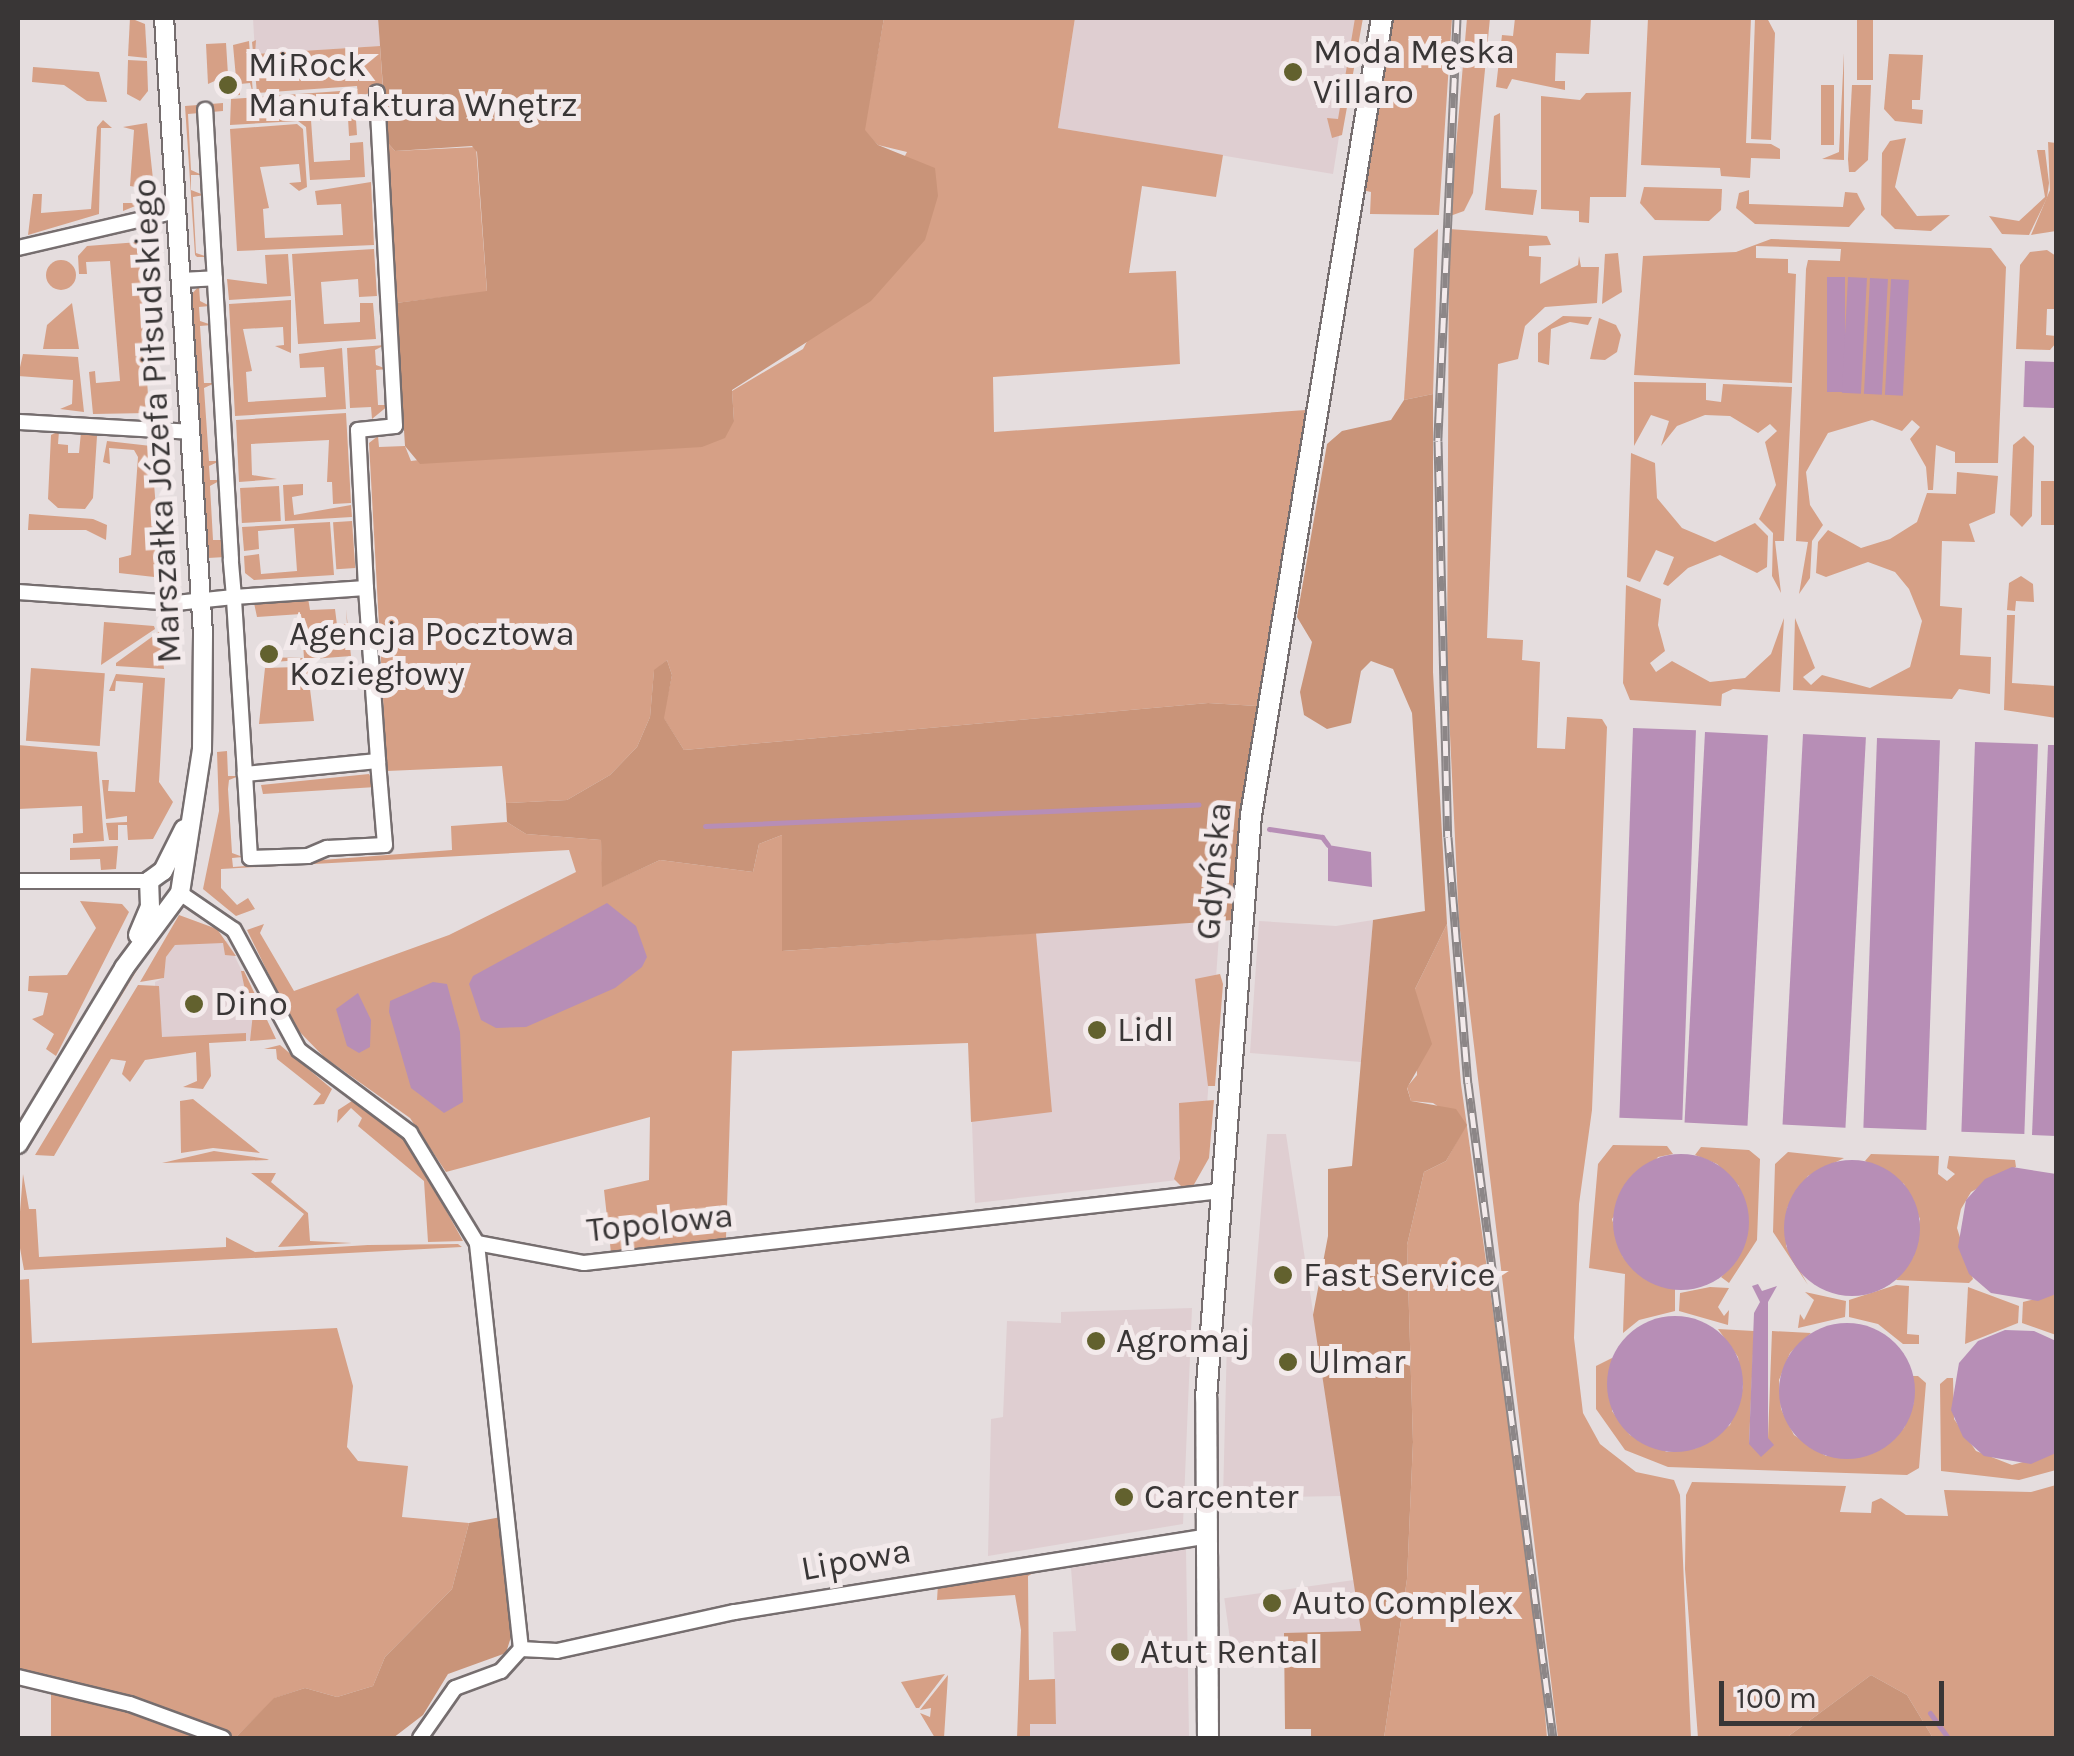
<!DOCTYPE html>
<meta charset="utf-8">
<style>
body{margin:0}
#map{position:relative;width:2074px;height:1756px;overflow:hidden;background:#e5ddde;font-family:Karla,sans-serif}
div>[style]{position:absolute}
.built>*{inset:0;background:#dfced1;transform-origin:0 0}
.green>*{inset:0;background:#d6a086;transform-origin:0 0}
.round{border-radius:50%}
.forest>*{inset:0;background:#c99479}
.water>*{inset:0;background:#b78eb6;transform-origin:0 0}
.stream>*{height:5px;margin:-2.5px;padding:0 2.5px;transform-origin:2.5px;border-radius:2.5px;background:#b78eb6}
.roads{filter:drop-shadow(2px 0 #766e6f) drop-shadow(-2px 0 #766e6f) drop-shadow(0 2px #766e6f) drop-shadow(0 -2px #766e6f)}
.minor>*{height:14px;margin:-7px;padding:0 7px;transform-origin:7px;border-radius:7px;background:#fff}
.tertiary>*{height:18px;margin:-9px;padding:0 9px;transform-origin:9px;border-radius:9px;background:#fff}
.secondary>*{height:20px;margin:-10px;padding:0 10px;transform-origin:10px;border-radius:10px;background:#fff}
.rail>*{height:9px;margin-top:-4.5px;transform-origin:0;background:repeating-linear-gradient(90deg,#f3eaeb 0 15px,#8c8687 0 30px);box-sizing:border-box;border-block:2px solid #8c8687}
.dots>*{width:28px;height:28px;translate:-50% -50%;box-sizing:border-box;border:5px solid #f3eaeb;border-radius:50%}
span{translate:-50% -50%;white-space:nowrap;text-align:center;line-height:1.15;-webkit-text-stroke:10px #f3eaeb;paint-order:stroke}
.poi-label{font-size:35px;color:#393636}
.left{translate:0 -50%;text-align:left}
.street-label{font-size:35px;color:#393636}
.frame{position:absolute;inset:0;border:20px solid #393636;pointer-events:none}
.scale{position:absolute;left:1719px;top:1681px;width:225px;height:45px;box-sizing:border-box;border:5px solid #393636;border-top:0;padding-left:12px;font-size:30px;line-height:35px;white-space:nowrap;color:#393636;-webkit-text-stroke:8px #f3eaeb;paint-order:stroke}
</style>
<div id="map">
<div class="built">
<i style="clip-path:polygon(253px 18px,378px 18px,380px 46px,255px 54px)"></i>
<i style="clip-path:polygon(1075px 18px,1358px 18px,1333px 174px,1058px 128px)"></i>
<i style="clip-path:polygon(1373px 920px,1361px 1062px,1250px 1053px,1259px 921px,1336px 926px)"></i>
<i style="clip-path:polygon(1220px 921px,1203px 1162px,1178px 1180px,975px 1203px,969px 1043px,975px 937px)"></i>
<i style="clip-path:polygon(227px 941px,276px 1039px,157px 1045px,155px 982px,164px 978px,166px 957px,175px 945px)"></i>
<i style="clip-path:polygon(1267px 1134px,1286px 1134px,1341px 1496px,1223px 1498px,1227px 1340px,1251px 1338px)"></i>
<i style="clip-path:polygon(1192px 1308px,1183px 1524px,988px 1556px,991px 1419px,1003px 1417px,1007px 1321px,1061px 1323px,1061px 1312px)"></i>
<i style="clip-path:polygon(1186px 1549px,1189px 1738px,1030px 1738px,1029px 1724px,1056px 1723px,1053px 1632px,1076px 1631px,1071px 1568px)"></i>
<i style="left:1354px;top:1580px;width:52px;height:131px;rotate:82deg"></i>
</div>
<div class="green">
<i style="clip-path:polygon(130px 18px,145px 24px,147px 58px,128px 56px)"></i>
<i style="clip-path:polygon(884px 18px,1075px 18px,1058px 128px,1223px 155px,1216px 197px,1142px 186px,1129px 273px,1176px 271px,1180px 364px,993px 377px,994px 432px,1306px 410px,1257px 706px,1208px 703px,684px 750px,663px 717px,672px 675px,667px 660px,654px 671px,650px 717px,637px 747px,610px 775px,567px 800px,506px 803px,502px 766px,387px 771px,369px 443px,378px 436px,379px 447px,405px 446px,411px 461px,734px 421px,732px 391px,803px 349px,907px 152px,878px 145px,864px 130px)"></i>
<i style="clip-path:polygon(1355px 18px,1363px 18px,1342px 135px,1332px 138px,1327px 118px,1338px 119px)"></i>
<i style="clip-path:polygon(1392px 18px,1452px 18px,1439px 215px,1370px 214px,1371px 192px,1362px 190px)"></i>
<i style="clip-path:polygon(1467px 18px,1490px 18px,1473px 193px,1464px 211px,1450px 216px)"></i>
<i style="clip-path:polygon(1515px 18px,1591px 18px,1589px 54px,1556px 53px,1555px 81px,1565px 81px,1565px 90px,1512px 79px,1507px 89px,1496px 87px,1502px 35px,1513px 36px)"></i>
<i style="clip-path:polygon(1648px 18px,1751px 18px,1746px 143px,1771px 144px,1780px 149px,1780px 159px,1751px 158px,1750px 178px,1721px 176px,1720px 168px,1641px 165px)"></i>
<i style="clip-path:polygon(1755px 18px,1767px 18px,1775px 33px,1771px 140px,1751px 139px)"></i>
<i style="left:1857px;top:18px;width:16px;height:62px"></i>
<i style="clip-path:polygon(256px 40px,255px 54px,380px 46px,383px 90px,358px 96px,357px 86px,257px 93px,252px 42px)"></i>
<i style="clip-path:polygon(249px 41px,253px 94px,250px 83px,240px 84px,240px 95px,220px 96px,237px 89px,233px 45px)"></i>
<i style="clip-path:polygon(226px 43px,228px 75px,208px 84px,206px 44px)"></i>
<i style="clip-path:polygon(1844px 53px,1844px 160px,1822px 159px,1839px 152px)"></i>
<i style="clip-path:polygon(1889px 54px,1923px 55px,1920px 100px,1912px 100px,1912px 109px,1923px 110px,1922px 124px,1895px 121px,1884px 109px)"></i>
<i style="clip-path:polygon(128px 60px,147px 61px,148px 91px,140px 101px,127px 94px)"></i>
<i style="clip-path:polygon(33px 67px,99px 72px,107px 102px,87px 101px,64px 85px,32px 82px)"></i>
<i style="left:1821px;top:85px;width:13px;height:60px"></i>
<i style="clip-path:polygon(1852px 85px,1871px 85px,1868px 160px,1855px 172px,1849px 172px,1848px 159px)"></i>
<i style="clip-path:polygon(354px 90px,357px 135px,349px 136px,348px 118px,311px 120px,314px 162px,350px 160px,350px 143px,363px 142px,365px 177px,310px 180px,306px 127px,298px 121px,230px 125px,231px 99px)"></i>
<i style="clip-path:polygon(1631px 92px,1626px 197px,1590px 197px,1589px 223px,1579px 222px,1579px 211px,1541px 209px,1541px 96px,1580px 100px,1586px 93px)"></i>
<i style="clip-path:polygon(223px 103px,223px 111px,188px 114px,191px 170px,202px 175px,191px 175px,191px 190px,204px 195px,193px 197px,196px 253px,208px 257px,197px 257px,195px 255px,185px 106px)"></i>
<i style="clip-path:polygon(1500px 113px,1501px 188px,1537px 190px,1533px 215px,1485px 210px,1494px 116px)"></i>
<i style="clip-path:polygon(103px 120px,112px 128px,101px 128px,99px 214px,28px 235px,33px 194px,42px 194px,41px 213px,91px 209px,97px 127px)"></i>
<i style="clip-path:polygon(147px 123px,155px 198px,123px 211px,123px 203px,135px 203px,136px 187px,130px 186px,134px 130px,123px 127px)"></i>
<i style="clip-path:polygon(297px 124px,303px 129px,307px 187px,299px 191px,289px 183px,301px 182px,299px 164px,260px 167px,269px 208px,263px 209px,265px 238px,343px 235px,341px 204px,317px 205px,315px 191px,371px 182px,374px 245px,237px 251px,230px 129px)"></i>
<i style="clip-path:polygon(1906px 138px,1895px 187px,1917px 216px,1950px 215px,1931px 231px,1895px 229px,1881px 215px,1882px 153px,1890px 141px)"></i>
<i style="clip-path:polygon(387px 142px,395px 151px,476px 147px,487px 292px,396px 303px)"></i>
<i style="clip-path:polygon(2048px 142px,2056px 143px,2056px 231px,2031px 235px,2050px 190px)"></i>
<i style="clip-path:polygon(2037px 150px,2045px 150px,2049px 183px,2047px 198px,2029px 235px,2002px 234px,1989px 216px,2019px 221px,2045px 197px)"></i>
<i style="clip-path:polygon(1644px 187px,1722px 189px,1721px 210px,1709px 221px,1655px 220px,1640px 203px)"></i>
<i style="clip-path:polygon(1749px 190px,1749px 204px,1843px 207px,1845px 192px,1857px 193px,1865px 209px,1849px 227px,1755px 224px,1736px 208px,1739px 193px)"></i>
<i style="clip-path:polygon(1438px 229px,1433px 394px,1404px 400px,1414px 249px)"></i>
<i style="clip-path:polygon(1449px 229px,1547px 236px,1551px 245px,1529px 246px,1529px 256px,1541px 257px,1540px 284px,1578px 265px,1579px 256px,1581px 267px,1599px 267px,1597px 303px,1545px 307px,1525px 326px,1518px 359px,1498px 364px,1487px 638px,1523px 640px,1522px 660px,1540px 662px,1537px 748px,1565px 749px,1567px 717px,1602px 719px,1607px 727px,1592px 1110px,1579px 1204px,1574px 1338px,1583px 1413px,1600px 1444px,1636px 1472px,1674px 1480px,1680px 1495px,1691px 1738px,1558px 1738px,1459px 922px,1447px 672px)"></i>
<i style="clip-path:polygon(1771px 239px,1991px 248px,2006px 267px,1998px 463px,1955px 463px,1955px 452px,1936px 445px,1933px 490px,1928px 490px,1926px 467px,1910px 439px,1920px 427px,1912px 420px,1902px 431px,1872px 420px,1828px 433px,1806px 472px,1810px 505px,1823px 525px,1812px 541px,1810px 578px,1799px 594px,1808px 542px,1796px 541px,1806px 269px,1808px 260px,1840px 261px,1841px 249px,1756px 246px,1756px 258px,1788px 259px,1788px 273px,1796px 274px,1792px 383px,1634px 375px,1643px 256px,1736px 252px)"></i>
<i style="clip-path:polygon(139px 242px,149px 413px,93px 414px,89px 372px,95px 371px,96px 383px,120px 381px,110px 261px,86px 262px,87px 274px,79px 274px,78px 256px,87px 246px)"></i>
<i style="clip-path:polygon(374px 249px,377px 296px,359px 297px,358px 279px,321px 282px,324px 324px,360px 322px,360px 303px,373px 303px,376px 339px,298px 344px,292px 254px)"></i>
<i style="clip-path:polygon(2047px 250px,2056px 256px,2056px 309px,2047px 309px,2046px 335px,2056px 336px,2056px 343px,2050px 350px,2016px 349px,2020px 265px,2030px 252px)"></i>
<i style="clip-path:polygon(1618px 253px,1622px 292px,1602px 304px,1605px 254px)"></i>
<i style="clip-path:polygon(288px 254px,291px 296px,229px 300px,227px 279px,267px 284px,265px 255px)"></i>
<i class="round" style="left:46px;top:260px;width:30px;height:30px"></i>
<i style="clip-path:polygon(199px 286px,200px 301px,210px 306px,199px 307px,200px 321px,212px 325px,200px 326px,204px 383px,215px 383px,204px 388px,209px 461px,220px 461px,209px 466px,210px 480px,221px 480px,210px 486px,213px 540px,225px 540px,225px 557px,208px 558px,204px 533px,190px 296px)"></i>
<i style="clip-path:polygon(291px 300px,291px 353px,275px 346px,284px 345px,283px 327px,243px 329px,252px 371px,246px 372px,248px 402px,326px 397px,324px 367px,300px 368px,299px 354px,342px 348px,346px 409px,235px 416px,229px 304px)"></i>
<i style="clip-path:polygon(72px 303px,79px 349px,43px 349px,47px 325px)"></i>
<i style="clip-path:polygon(1563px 316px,1592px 317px,1588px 325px,1570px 322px,1551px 329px,1549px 365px,1538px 362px,1538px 333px)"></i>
<i style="clip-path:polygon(1599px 318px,1616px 325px,1621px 335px,1617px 352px,1605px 360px,1590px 359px)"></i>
<i style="clip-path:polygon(385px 345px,375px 350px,376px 365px,387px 369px,376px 370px,378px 405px,389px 405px,372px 419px,371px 407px,350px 408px,347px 348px)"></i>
<i style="clip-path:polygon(23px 354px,78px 357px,84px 412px,60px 409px,72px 404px,73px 380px,18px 376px)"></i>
<i style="clip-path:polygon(1634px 382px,1706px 383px,1706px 400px,1721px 402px,1723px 384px,1792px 387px,1784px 541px,1775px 541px,1781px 593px,1772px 576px,1773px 533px,1759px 519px,1776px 485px,1765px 442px,1777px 431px,1770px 424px,1758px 433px,1730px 416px,1705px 415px,1677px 426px,1661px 446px,1669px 421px,1651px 415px,1634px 446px)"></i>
<i style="clip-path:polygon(346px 413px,351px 503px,333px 504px,332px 482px,327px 482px,329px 440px,251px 444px,252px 475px,277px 479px,239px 482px,236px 420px)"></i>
<i style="clip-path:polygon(59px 431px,58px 444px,68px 445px,68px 453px,79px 453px,81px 432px,97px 436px,93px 498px,85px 509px,58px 508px,48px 499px,51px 435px)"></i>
<i style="clip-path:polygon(2024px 436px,2034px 446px,2032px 516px,2022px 527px,2010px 515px,2013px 445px)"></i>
<i style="clip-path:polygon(107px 441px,151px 446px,157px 521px,179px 540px,179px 566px,163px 578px,119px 573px,119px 558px,131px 555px,138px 457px,134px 450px,109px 448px,110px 464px,103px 462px)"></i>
<i style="clip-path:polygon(1631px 453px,1655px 463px,1657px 498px,1682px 528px,1715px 542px,1755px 523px,1768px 536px,1767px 567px,1757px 573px,1720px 555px,1688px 568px,1668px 586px,1663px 584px,1674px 557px,1656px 550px,1640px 582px,1627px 577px)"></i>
<i style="clip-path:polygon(1957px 472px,1998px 476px,1995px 513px,1969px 524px,1975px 542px,1942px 541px,1940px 606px,1962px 608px,1960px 655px,1991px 657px,1990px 694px,1959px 689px,1952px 699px,1793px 690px,1795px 618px,1815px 668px,1803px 677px,1811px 685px,1822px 675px,1870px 688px,1910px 667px,1922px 621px,1909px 589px,1895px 572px,1868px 562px,1826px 577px,1816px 573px,1818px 542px,1828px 530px,1861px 548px,1890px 539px,1917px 522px,1927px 493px,1956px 494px)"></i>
<i style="left:2041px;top:481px;width:15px;height:44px"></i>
<i style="clip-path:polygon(303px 484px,303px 495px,292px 497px,294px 515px,351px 505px,352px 517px,285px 521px,283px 485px)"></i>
<i style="left:279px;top:486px;width:35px;height:39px;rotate:87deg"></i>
<i style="clip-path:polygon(29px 514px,93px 519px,107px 525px,106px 540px,86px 530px,28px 530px)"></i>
<i style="left:352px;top:521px;width:47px;height:19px;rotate:86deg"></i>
<i style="clip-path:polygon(330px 522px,334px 575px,254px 580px,245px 573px,244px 556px,259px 554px,261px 574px,297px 571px,294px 528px,258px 531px,259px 549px,244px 551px,242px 527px)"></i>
<i style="clip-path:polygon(2021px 576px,2033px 584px,2034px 602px,2016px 601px,2015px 611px,2007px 610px,2009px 583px)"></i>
<i style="clip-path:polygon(1626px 585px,1661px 599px,1658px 625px,1665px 651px,1650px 663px,1656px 672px,1672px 661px,1710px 682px,1745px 678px,1771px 654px,1784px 618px,1780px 692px,1733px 689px,1722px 694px,1721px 706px,1630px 700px,1623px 683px)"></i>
<i style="clip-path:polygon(308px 598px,310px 610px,335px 609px,337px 625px,347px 624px,346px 609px,351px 656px,261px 663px,258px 657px,304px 658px,301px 614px,257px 617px,254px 603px)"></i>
<i style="clip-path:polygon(2007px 615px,2015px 615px,2012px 683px,2056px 686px,2056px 718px,2004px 710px)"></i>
<i style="clip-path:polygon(104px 622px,154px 626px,155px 629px,101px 665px)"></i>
<i style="clip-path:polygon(160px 631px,164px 669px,116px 666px,116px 663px)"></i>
<i style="clip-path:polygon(329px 666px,329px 671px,308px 673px,314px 721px,259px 724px,265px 668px)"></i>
<i style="left:31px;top:668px;width:74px;height:73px;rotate:4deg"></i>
<i style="clip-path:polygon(116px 674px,165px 678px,159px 782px,173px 802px,153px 839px,128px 840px,127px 825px,118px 825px,118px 840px,109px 840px,106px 823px,127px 822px,127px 816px,106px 819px,102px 780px,109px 780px,108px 791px,135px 792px,143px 683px,116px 681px,115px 691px,109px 691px)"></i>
<i style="clip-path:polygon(18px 745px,97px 752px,104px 841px,73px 843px,73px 834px,83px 833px,82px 806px,18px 809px)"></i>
<i style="clip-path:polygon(227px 751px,228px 776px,239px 776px,229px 780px,228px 789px,232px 853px,243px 857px,232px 858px,233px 867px,452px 850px,451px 826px,507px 822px,526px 834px,601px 840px,603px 886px,660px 860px,753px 872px,759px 844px,782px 835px,783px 951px,1036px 933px,1052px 1112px,971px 1122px,968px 1043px,732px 1051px,726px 1238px,611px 1253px,604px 1190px,649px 1180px,650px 1117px,446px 1172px,410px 1118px,324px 1057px,294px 1026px,247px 930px,264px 924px,260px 933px,294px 991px,449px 935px,576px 872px,569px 850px,221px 869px,221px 888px,237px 905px,248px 898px,255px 909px,236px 916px,203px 889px,219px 811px,217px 752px)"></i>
<i style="clip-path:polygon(369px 774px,376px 787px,263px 794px,261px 785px)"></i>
<i style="clip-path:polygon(118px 846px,116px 869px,101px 870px,100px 859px,70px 860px,70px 848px)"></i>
<i style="clip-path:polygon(80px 901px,122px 904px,129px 912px,56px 1056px,46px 1049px,54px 1034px,32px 1019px,43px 1015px,48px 993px,28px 991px,29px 976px,67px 975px,96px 928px)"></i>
<i style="clip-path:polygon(179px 915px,217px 929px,236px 956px,225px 955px,223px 943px,175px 945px,166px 957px,164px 978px,140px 982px)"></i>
<i style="clip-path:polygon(1447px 924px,1461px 1084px,1538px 1630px,1547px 1738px,1384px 1738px,1407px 1579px,1413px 1442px,1407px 1245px,1424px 1172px,1446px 1161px,1466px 1125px,1433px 1103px,1411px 1101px,1407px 1087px,1417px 1075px,1415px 989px)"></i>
<i style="clip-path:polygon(153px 940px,145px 957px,27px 1151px,28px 1143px)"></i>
<i style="clip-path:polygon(241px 971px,244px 971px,276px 1039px,250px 1041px,254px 1004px,248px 1004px)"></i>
<i style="clip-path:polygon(1220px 974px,1223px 984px,1215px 1086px,1208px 1086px,1195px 979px)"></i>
<i style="clip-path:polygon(138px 985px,159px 986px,162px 1037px,246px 1033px,246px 1041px,209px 1043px,211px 1076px,203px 1089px,183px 1087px,197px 1081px,196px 1052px,145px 1060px,130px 1082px,122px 1074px,126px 1061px,111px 1059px,54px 1156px,35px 1155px)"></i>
<i style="clip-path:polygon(280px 1045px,332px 1089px,324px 1104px,313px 1105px,321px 1094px,277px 1059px,276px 1049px,264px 1049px)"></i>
<i style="clip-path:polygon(193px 1099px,260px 1153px,213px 1148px,181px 1153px,180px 1101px)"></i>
<i style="clip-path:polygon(355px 1099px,406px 1138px,463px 1241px,428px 1242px,424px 1181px,358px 1126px,362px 1118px,351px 1108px,337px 1123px,338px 1110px)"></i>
<i style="clip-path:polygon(1214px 1100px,1209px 1158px,1192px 1188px,1182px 1187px,1174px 1179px,1180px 1159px,1179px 1103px)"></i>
<i style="clip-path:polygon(1613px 1145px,1667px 1146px,1673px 1154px,1658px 1157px,1612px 1219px,1623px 1257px,1675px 1289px,1675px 1311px,1639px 1320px,1623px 1333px,1625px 1274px,1589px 1268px,1598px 1164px)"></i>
<i style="clip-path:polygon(1701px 1147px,1749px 1150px,1760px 1159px,1757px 1240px,1729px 1283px,1721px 1277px,1735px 1262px,1739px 1186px,1717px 1164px,1695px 1155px)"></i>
<i style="clip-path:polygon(214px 1151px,267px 1159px,269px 1160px,162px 1163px)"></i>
<i style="clip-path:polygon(1788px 1152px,1844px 1158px,1808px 1176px,1787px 1208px,1786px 1246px,1808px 1285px,1773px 1232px,1775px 1164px)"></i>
<i style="clip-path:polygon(1871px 1154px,1939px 1156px,1938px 1174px,1947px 1181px,1955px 1174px,1947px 1168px,1949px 1156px,2015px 1160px,2016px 1167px,1971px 1192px,1961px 1209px,1957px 1228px,1973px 1279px,1969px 1283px,1896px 1280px,1913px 1257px,1920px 1219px,1904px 1184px,1865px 1161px)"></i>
<i style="clip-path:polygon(251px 1173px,276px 1173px,271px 1182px,308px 1213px,310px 1241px,352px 1243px,278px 1247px,304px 1214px)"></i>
<i style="clip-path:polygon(23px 1174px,29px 1209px,36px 1209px,39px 1257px,226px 1247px,226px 1237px,255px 1252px,368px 1245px,458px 1244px,462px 1247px,24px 1270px,18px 1237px)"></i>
<i style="clip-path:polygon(29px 1279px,32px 1343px,337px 1328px,353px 1386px,347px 1447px,358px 1461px,408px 1466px,402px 1517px,469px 1523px,452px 1589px,385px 1657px,373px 1686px,337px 1697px,305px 1688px,275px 1698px,235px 1738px,139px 1699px,18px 1672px,18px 1280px)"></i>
<i style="clip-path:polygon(1896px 1285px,1909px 1286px,1907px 1334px,1919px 1335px,1919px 1344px,1903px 1344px,1878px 1324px,1849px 1317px,1849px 1300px)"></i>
<i style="clip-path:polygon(1710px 1287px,1729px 1288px,1718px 1307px,1724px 1316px,1729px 1310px,1728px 1325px,1679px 1311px,1680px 1293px)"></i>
<i style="clip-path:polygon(1968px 1287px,2019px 1306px,2018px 1323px,1965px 1344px)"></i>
<i style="clip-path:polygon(1805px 1292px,1846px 1301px,1845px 1317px,1798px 1328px,1800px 1314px,1804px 1320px,1814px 1300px)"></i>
<i style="clip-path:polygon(2056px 1294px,2056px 1335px,2022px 1323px,2023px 1302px)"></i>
<i style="clip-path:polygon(1718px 1329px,1754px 1331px,1749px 1444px,1768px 1438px,1772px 1331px,1811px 1333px,1790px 1353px,1779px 1380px,1781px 1409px,1794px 1435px,1826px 1456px,1874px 1453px,1904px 1428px,1914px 1402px,1913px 1376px,1918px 1376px,1926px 1383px,1919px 1468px,1907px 1475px,1668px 1467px,1625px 1450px,1596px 1409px,1596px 1366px,1612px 1358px,1612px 1411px,1630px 1435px,1667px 1452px,1697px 1448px,1730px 1425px,1743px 1387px,1738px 1357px)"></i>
<i style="clip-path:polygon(1947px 1378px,1953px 1378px,1954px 1419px,1976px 1451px,2012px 1465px,2056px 1453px,2056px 1470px,2019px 1480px,1941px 1471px,1940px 1384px)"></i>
<i style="clip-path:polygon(1692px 1482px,1846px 1486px,1840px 1512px,1871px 1513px,1872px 1502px,1881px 1498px,1906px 1515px,1948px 1516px,1944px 1490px,2031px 1492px,2056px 1485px,2056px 1738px,1933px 1738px,1907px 1695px,1871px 1675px,1786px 1738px,1698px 1738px,1685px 1569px,1686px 1495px)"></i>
<i style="clip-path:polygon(1039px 1570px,1028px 1576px,1029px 1680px,1055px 1679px,1056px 1724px,1030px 1724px,1030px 1738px,1017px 1738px,1021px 1630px,1015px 1595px,937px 1600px,938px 1584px)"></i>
<i style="clip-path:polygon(945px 1674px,919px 1708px,916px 1708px,901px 1682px)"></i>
<i style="clip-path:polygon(948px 1675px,944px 1738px,935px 1738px,920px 1713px,930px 1717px,931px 1708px,920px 1710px)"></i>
<i style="clip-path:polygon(51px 1693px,107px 1701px,207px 1738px,51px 1738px)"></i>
</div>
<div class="forest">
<i style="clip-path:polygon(378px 18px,884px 18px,865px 130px,878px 145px,935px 168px,938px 196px,925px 240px,871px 301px,732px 390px,734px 421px,725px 438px,702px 447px,420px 464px,405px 446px,396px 303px,487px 291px,477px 152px,472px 146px,395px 151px,387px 142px)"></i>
<i style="clip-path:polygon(1433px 394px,1433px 672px,1447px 924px,1415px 989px,1432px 1044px,1407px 1088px,1411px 1101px,1456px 1109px,1467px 1125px,1446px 1161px,1424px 1172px,1407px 1245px,1413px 1442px,1407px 1579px,1384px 1738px,1311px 1738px,1311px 1729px,1285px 1729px,1284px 1633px,1361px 1631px,1313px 1315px,1328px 1236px,1328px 1169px,1352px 1166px,1373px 920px,1425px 911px,1412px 713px,1393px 669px,1371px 661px,1361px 671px,1351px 723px,1327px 729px,1304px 715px,1300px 692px,1312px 642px,1297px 617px,1327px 444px,1342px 431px,1391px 420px,1404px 400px)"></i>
<i style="clip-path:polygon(667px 660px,672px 675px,664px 718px,684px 750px,1208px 703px,1257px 706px,1233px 920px,782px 951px,782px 835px,759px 844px,753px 872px,660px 860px,602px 887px,601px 840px,526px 834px,507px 822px,506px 803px,567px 800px,610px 775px,637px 747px,650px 717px,654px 670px)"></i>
<i style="clip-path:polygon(501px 1517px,515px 1624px,506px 1653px,448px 1674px,423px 1715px,393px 1738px,235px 1738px,274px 1698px,305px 1688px,337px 1697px,373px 1686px,385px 1657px,452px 1589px,469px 1523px)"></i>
<i style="clip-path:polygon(1871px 1675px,1907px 1695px,1933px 1738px,1786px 1738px)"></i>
</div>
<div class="water">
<i style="left:1827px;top:277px;width:18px;height:115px"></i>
<i style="left:1848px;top:277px;width:19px;height:116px;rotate:3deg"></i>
<i style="left:1870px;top:278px;width:18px;height:116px;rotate:3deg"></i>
<i style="left:1891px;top:279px;width:18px;height:116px;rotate:3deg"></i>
<i style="left:2025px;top:361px;width:31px;height:46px;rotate:2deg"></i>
<i style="left:1633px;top:728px;width:63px;height:390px;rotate:2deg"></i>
<i style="left:1705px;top:732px;width:63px;height:391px;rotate:3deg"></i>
<i style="left:1803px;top:734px;width:63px;height:391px;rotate:3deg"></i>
<i style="left:1877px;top:738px;width:63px;height:390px;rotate:2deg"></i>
<i style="left:1975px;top:742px;width:63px;height:390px;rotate:2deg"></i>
<i style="clip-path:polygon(2048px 745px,2056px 745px,2056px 1136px,2032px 1135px)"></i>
<i style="clip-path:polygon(1328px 845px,1371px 852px,1372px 887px,1328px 881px)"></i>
<i style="clip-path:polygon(607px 903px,636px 926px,647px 957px,642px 967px,615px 988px,526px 1027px,496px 1028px,481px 1020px,469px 984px,473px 976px)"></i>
<i style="clip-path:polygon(433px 982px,447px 984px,460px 1032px,463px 1102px,444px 1113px,411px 1088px,389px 1012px,390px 1001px)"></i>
<i style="clip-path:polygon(358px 993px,371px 1020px,370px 1047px,359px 1053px,347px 1046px,336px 1009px)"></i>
<i class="round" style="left:1613px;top:1154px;width:136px;height:136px"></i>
<i class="round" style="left:1784px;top:1160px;width:136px;height:136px"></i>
<i style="clip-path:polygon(2012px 1167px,2056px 1174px,2056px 1294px,2038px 1301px,1991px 1293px,1969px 1274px,1958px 1247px,1966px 1200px,1985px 1179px)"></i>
<i style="clip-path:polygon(1758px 1284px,1762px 1291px,1777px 1286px,1768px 1302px,1768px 1438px,1774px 1445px,1761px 1457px,1749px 1444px,1754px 1313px,1760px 1302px,1752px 1286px)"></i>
<i class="round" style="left:1607px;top:1316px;width:136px;height:136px"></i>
<i class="round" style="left:1779px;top:1323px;width:136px;height:136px"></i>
<i style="clip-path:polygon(2005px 1330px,2034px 1331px,2056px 1341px,2056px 1453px,2031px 1464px,1984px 1456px,1963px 1437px,1951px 1410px,1959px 1363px,1978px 1341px)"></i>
</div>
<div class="stream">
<i style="left:705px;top:826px;width:494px;rotate:-2.5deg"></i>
<i style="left:1269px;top:829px;width:54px;rotate:8.6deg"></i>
<i style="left:1322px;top:837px;width:10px;rotate:53deg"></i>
<i style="left:1930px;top:1713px;width:31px;rotate:54deg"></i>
</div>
<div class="roads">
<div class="minor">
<i style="left:18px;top:248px;width:163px;rotate:-13.1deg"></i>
<i style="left:181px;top:280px;width:34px;rotate:-3deg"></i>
<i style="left:18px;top:422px;width:173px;rotate:3.3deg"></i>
<i style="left:366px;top:588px;width:158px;rotate:-92.9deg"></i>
<i style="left:358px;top:430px;width:37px;rotate:-6deg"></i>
<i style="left:395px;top:426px;width:334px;rotate:-93.1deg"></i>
<i style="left:18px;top:592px;width:158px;rotate:4deg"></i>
<i style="left:176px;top:603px;width:58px;rotate:-5.9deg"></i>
<i style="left:234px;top:597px;width:132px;rotate:-3.9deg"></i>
<i style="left:366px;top:588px;width:173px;rotate:86deg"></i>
<i style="left:378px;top:761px;width:134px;rotate:174.4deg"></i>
<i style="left:245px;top:774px;width:177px;rotate:-93.6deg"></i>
<i style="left:234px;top:597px;width:38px;rotate:-95deg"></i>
<i style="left:231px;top:559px;width:450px;rotate:-93.3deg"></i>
<i style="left:245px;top:774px;width:84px;rotate:86.6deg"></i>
<i style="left:250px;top:858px;width:58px;rotate:-2deg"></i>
<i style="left:308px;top:856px;width:21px;rotate:-23deg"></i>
<i style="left:327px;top:848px;width:58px;rotate:-3deg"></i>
<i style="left:385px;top:845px;width:84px;rotate:-94.8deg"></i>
<i style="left:18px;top:881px;width:131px"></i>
<i style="left:180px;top:893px;width:65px;rotate:34.4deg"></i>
<i style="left:234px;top:930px;width:136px;rotate:61.6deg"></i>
<i style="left:299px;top:1050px;width:139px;rotate:36.8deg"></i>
<i style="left:410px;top:1133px;width:129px;rotate:58.7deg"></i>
<i style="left:477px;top:1243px;width:109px;rotate:10.6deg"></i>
<i style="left:584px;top:1263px;width:641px;rotate:-6.45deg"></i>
<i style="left:521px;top:1649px;width:36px;rotate:3deg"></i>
<i style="left:557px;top:1651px;width:182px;rotate:-12.4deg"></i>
<i style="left:735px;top:1612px;width:475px;rotate:-9.1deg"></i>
<i style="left:18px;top:1677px;width:115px;rotate:13.6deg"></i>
<i style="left:130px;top:1704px;width:99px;rotate:20.1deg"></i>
<i style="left:420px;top:1738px;width:61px;rotate:-55deg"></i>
<i style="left:455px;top:1688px;width:49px;rotate:-20.3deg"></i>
<i style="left:501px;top:1671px;width:30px;rotate:-48deg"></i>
<i style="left:521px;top:1649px;width:408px;rotate:-96.2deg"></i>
</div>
<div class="tertiary">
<i style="left:163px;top:871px;width:47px;rotate:-63.4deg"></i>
<i style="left:138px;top:935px;width:30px;rotate:-67deg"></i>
<i style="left:150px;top:907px;width:26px;rotate:-92deg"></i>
<i style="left:149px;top:881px;width:17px;rotate:-36deg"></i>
<i style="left:18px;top:1144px;width:205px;rotate:-58.9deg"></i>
<i style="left:124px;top:968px;width:94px;rotate:-53.3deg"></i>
<i style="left:180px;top:893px;width:145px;rotate:-81.3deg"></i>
<i style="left:202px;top:750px;width:116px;rotate:-89.5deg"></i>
<i style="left:203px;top:634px;width:617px;rotate:-93.62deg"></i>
</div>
<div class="secondary">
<i style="left:1208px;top:1738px;width:340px;rotate:-90.3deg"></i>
<i style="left:1206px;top:1398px;width:585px;rotate:-85.59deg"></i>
<i style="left:1251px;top:815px;width:808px;rotate:-80.67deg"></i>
</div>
</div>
<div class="rail">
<i style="left:1457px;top:18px;width:423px;rotate:92.6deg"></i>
<i style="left:1438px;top:441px;width:396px;rotate:88.6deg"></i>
<i style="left:1448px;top:837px;width:247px;rotate:85.4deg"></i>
<i style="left:1468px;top:1083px;width:660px;rotate:82.61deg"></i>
</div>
<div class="dots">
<i style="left:1293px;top:72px;background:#62612e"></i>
<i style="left:228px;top:85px;background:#62612e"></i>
<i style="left:269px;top:654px;background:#62612e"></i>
<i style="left:194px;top:1004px;background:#62612e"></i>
<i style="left:1097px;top:1030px;background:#62612e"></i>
<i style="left:1283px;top:1275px;background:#62612e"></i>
<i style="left:1096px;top:1341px;background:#62612e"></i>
<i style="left:1288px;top:1362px;background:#62612e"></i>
<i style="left:1124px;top:1497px;background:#62612e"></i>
<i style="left:1272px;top:1603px;background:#62612e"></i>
<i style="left:1120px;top:1652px;background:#62612e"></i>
</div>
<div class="poi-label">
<span class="left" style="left:1313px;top:72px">Moda Męska<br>Villaro</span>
<span class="left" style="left:248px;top:85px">MiRock<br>Manufaktura Wnętrz</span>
<span class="left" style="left:289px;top:654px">Agencja Pocztowa<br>Koziegłowy</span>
<span class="left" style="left:214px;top:1004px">Dino</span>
<span class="left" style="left:1117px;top:1030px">Lidl</span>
<span class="left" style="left:1303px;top:1275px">Fast Service</span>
<span class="left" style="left:1116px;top:1341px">Agromaj</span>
<span class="left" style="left:1308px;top:1362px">Ulmar</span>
<span class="left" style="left:1144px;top:1497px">Carcenter</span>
<span class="left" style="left:1292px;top:1603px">Auto Complex</span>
<span class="left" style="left:1140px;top:1652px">Atut Rental</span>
</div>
<div class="street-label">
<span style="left:157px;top:421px;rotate:-93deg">Marszałka Józefa Piłsudskiego</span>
<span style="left:1214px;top:871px;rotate:-85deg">Gdyńska</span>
<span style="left:660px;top:1223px;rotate:-6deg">Topolowa</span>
<span style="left:856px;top:1560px;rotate:-10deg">Lipowa</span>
</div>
<div class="frame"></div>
<div class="scale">100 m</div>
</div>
